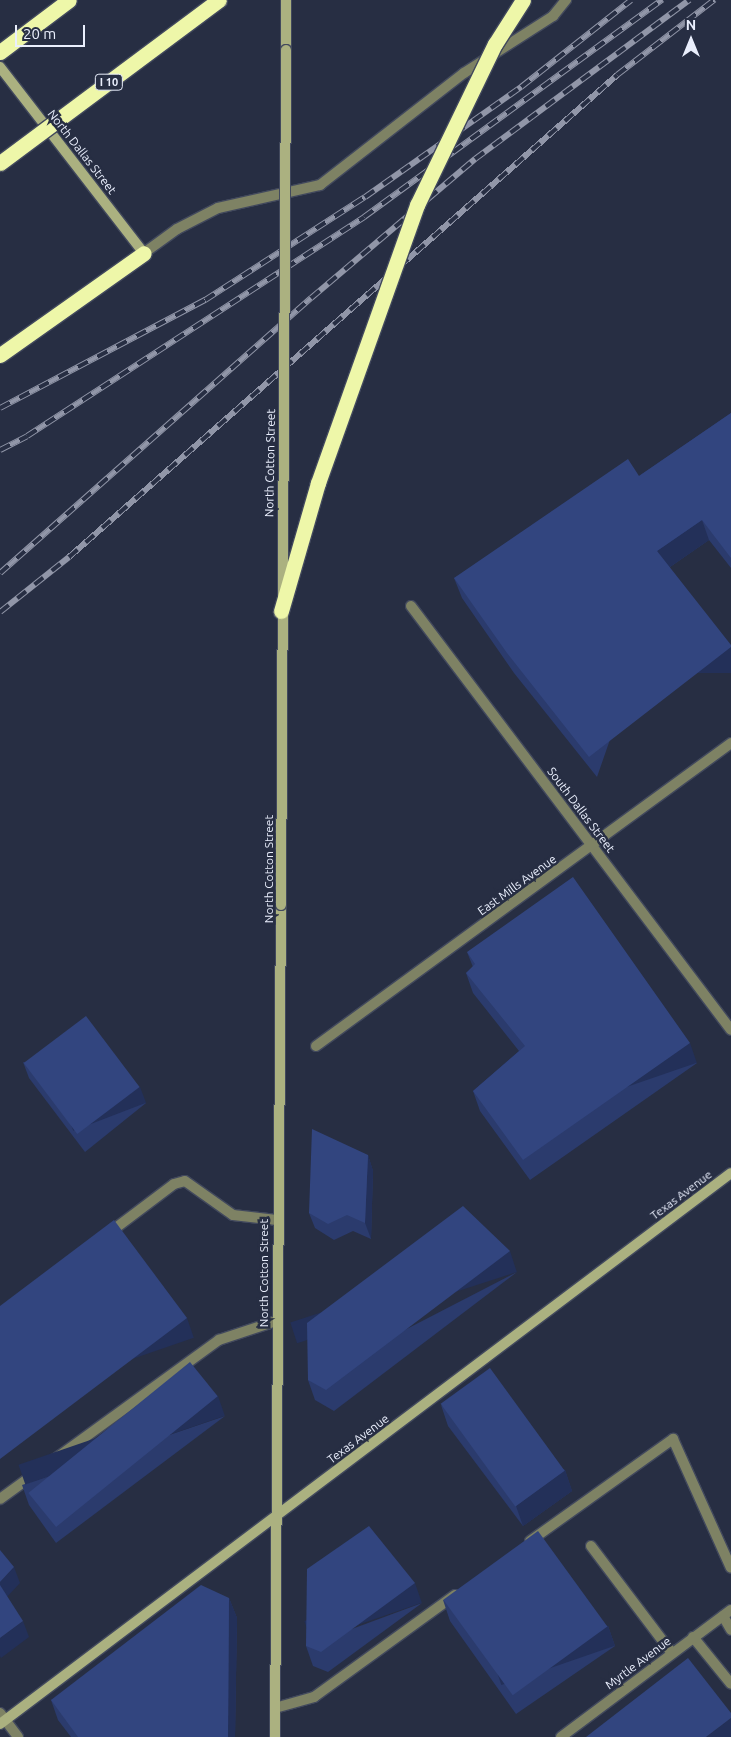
<!DOCTYPE html>
<style>
body{margin:0}
#map{position:relative;width:731px;height:1737px;overflow:hidden;background:#272e43;font-family:Ubuntu,sans-serif}
div>[style]{position:absolute}
.roads{filter:drop-shadow(1px 0 #42495d) drop-shadow(-1px 0 #42495d) drop-shadow(0 1px #42495d) drop-shadow(0 -1px #42495d)}
.service>*{height:10px;margin:-5px;padding:0 5px;transform-origin:5px;border-radius:5px;background:#7e8264}
.minor>*{height:10px;margin:-5px;padding:0 5px;transform-origin:5px;border-radius:5px;background:#7e8264}
.tertiary>*{height:10px;margin:-5px;padding:0 5px;transform-origin:5px;border-radius:5px;background:#7e8264}
.secondary>*{height:10px;margin:-5px;padding:0 5px;transform-origin:5px;border-radius:5px;background:#abb180}
.motorway>*{height:15px;margin:-7.5px;padding:0 7.5px;transform-origin:7.5px;border-radius:7.5px;background:#eef7a9}
.rail>*{height:5.5px;margin-top:-2.75px;transform-origin:0;background:repeating-linear-gradient(90deg,#272e43 0 11px,#9196a8 0 22px);box-sizing:border-box;border-block:1px solid #9196a8}
.bridges{filter:drop-shadow(1px 0 #42495d) drop-shadow(-1px 0 #42495d) drop-shadow(0 1px #42495d) drop-shadow(0 -1px #42495d)}
.secondary-bridge>*{height:10px;margin:-5px;padding:0 5px;transform-origin:5px;border-radius:5px;background:#abb180}
.motorway-bridge>*{height:15px;margin:-7.5px;padding:0 7.5px;transform-origin:7.5px;border-radius:7.5px;background:#eef7a9}
.wall>*{inset:0;background:#2b3b6d}
.shaded-wall>*{inset:0;background:#233059;transform-origin:0 0}
.building>*{inset:0;background:#32457f;transform-origin:0 0}
span{translate:-50% -50%;white-space:nowrap;text-align:center;line-height:1.15;-webkit-text-stroke:5px #272e43;paint-order:stroke}
.shield-label span{padding:1px 4px;background:#272e43;border:1px solid;border-radius:4px;-webkit-text-stroke-width:0}
.shield-label{font-size:11px;color:#eaeffd;font-weight:700}
.street-label{font-size:12px;color:#eaeffd}
.north{position:absolute;left:666px;top:15px;width:50px;height:50px;-webkit-text-stroke:4px #272e43;paint-order:stroke;rotate:0deg;font-size:14px;font-weight:700;line-height:20px;text-align:center;color:#eaeffd}
.north::after{content:'';display:block;margin:auto;width:18px;height:22px;background:#eaeffd;clip-path:polygon(50% 0,100% 100%,50% 72%,0 100%)}
.scale{position:absolute;left:15px;top:25px;width:70px;height:22px;box-sizing:border-box;border:2px solid #eaeffd;border-top:0;padding-left:6px;font-size:15px;line-height:18px;white-space:nowrap;color:#eaeffd;-webkit-text-stroke:4px #272e43;paint-order:stroke}
</style>
<div id="map">
<div class="roads">
<div class="service">
<i style="left:144px;top:253px;width:41px;rotate:-36deg"></i>
<i style="left:177px;top:229px;width:46px;rotate:-27.1deg"></i>
<i style="left:218px;top:208px;width:105px;rotate:-12.7deg"></i>
<i style="left:320px;top:185px;width:182px;rotate:-37.9deg"></i>
<i style="left:464px;top:73px;width:106px;rotate:-32.6deg"></i>
<i style="left:553px;top:16px;width:21px;rotate:-51deg"></i>
<i style="left:109px;top:1233px;width:81px;rotate:-37deg"></i>
<i style="left:174px;top:1184px;width:11px;rotate:-15deg"></i>
<i style="left:185px;top:1181px;width:59px;rotate:35.3deg"></i>
<i style="left:233px;top:1215px;width:44px;rotate:6.5deg"></i>
<i style="left:0;top:1499px;width:271px;rotate:-36deg"></i>
<i style="left:219px;top:1340px;width:60px;rotate:-18.4deg"></i>
<i style="left:530px;top:1541px;width:176px;rotate:-35.5deg"></i>
<i style="left:673px;top:1439px;width:141px;rotate:65.8deg"></i>
<i style="left:591px;top:1546px;width:134px;rotate:52.9deg"></i>
<i style="left:723px;top:1616px;width:16px;rotate:60deg"></i>
<i style="left:693px;top:1637px;width:60px;rotate:51deg"></i>
<i style="left:275px;top:1708px;width:41px;rotate:-15.8deg"></i>
<i style="left:314px;top:1697px;width:174px;rotate:-35.9deg"></i>
</div>
<div class="minor">
<i style="left:411px;top:606px;width:531px;rotate:52.96deg"></i>
<i style="left:316px;top:1046px;width:514px;rotate:-36.13deg"></i>
<i style="left:0;top:1713px;width:30px;rotate:53deg"></i>
</div>
<div class="tertiary">
<i style="left:561px;top:1737px;width:212px;rotate:-36.8deg"></i>
</div>
<div class="secondary">
<i style="left:286px;top:50px;width:50px;rotate:-90deg"></i>
<i style="left:0;top:67px;width:235px;rotate:52.3deg"></i>
<i style="left:0;top:1724px;width:915px;rotate:-37.01deg"></i>
<i style="left:275px;top:1737px;width:832px;rotate:-89.59deg"></i>
</div>
<div class="motorway">
<i style="left:0;top:52px;width:86px;rotate:-37deg"></i>
<i style="left:0;top:355px;width:176px;rotate:-35.3deg"></i>
</div>
</div>
<div class="rail">
<i style="left:0;top:408px;width:232px;rotate:-27.8deg"></i>
<i style="left:205px;top:300px;width:190px;rotate:-32.8deg"></i>
<i style="left:365px;top:197px;width:191px;rotate:-35.2deg"></i>
<i style="left:521px;top:87px;width:140px;rotate:-38.3deg"></i>
<i style="left:0;top:450px;width:30px;rotate:-27deg"></i>
<i style="left:27px;top:436px;width:402px;rotate:-33deg"></i>
<i style="left:364px;top:217px;width:369px;rotate:-36.1deg"></i>
<i style="left:0;top:573px;width:415px;rotate:-41.5deg"></i>
<i style="left:311px;top:298px;width:215px;rotate:-40.3deg"></i>
<i style="left:475px;top:159px;width:267px;rotate:-36.6deg"></i>
<i style="left:0;top:612px;width:88px;rotate:-38.6deg"></i>
<i style="left:69px;top:557px;width:730px;rotate:-41.33deg"></i>
<i style="left:617px;top:75px;width:123px;rotate:-37.7deg"></i>
</div>
<div class="bridges">
<div class="secondary-bridge">
<i style="left:281px;top:905px;width:855px;rotate:-89.66deg"></i>
</div>
<div class="motorway-bridge">
<i style="left:0;top:163px;width:273px;rotate:-36.7deg"></i>
<i style="left:281px;top:611px;width:133px;rotate:-73.9deg"></i>
<i style="left:318px;top:483px;width:295px;rotate:-70.4deg"></i>
<i style="left:417px;top:205px;width:179px;rotate:-64.2deg"></i>
<i style="left:495px;top:44px;width:52px;rotate:-57.5deg"></i>
</div>
</div>
<div class="wall">
<i style="clip-path:polygon(731px 413px,731px 568px,709px 540px,670px 567px,597px 777px,514px 673px,462px 598px,454px 578px,639px 476px)"></i>
<i style="clip-path:polygon(467px 952px,697px 1063px,530px 1180px,480px 1111px,473px 1091px,519px 1051px,473px 993px,466px 973px,473px 967px)"></i>
<i style="clip-path:polygon(23px 1062px,146px 1103px,85px 1152px,29px 1078px)"></i>
<i style="clip-path:polygon(368px 1155px,373px 1171px,371px 1239px,353px 1231px,334px 1240px,315px 1228px,309px 1213px)"></i>
<i style="clip-path:polygon(517px 1272px,334px 1411px,315px 1400px,308px 1380px)"></i>
<i style="clip-path:polygon(441px 1405px,565px 1470px,572px 1491px,523px 1526px,448px 1426px)"></i>
<i style="clip-path:polygon(225px 1416px,56px 1543px,29px 1505px,22px 1485px)"></i>
<i style="clip-path:polygon(229px 1598px,237px 1618px,235px 1737px,71px 1737px,58px 1720px,51px 1700px)"></i>
<i style="clip-path:polygon(443px 1600px,608px 1626px,615px 1646px,516px 1714px,450px 1621px)"></i>
<i style="clip-path:polygon(422px 1603px,328px 1672px,313px 1666px,306px 1646px)"></i>
</div>
<div class="shaded-wall">
<i style="clip-path:polygon(702px 520px,709px 540px,664px 571px,657px 551px)"></i>
<i style="left:731px;top:647px;width:26px;height:180px;rotate:90deg"></i>
<i style="left:690px;top:1043px;width:21px;height:204px;rotate:71deg"></i>
<i style="left:140px;top:1087px;width:17px;height:78px;rotate:69deg"></i>
<i style="clip-path:polygon(368px 1155px,373px 1171px,371px 1239px,365px 1223px)"></i>
<i style="left:510px;top:1251px;width:22px;height:231px;rotate:72deg"></i>
<i style="left:187px;top:1318px;width:21px;height:234px;rotate:71deg"></i>
<i style="left:218px;top:1396px;width:21px;height:211px;rotate:71deg"></i>
<i style="clip-path:polygon(565px 1470px,572px 1491px,523px 1526px,516px 1506px)"></i>
<i style="clip-path:polygon(14px 1567px,20px 1583px,5px 1599px,0 1586px,0 1582px)"></i>
<i style="left:415px;top:1583px;width:21px;height:117px;rotate:71deg"></i>
<i style="clip-path:polygon(229px 1598px,237px 1618px,235px 1737px,228px 1737px)"></i>
<i style="clip-path:polygon(23px 1621px,29px 1637px,1px 1658px,0 1656px,0 1638px)"></i>
<i style="left:608px;top:1626px;width:21px;height:120px;rotate:71deg"></i>
<i style="clip-path:polygon(731px 1718px,731px 1737px,706px 1737px)"></i>
</div>
<div class="building">
<i style="clip-path:polygon(731px 413px,731px 558px,702px 520px,657px 551px,731px 645px,731px 647px,589px 757px,507px 653px,454px 578px,628px 459px,639px 476px)"></i>
<i style="clip-path:polygon(573px 877px,690px 1043px,523px 1160px,473px 1091px,525px 1046px,466px 973px,475px 964px,467px 952px)"></i>
<i style="left:86px;top:1016px;width:89px;height:78px;rotate:53deg"></i>
<i style="clip-path:polygon(312px 1129px,368px 1155px,365px 1223px,347px 1215px,328px 1224px,309px 1213px)"></i>
<i style="clip-path:polygon(463px 1206px,510px 1251px,326px 1390px,308px 1380px,307px 1323px)"></i>
<i style="clip-path:polygon(114px 1220px,187px 1318px,0 1459px,0 1306px)"></i>
<i style="left:190px;top:1362px;width:44px;height:208px;rotate:51deg"></i>
<i style="left:490px;top:1368px;width:127px;height:61px;rotate:54deg"></i>
<i style="clip-path:polygon(369px 1526px,415px 1583px,321px 1652px,306px 1646px,307px 1569px)"></i>
<i style="left:538px;top:1531px;width:118px;height:117px;rotate:54deg"></i>
<i style="clip-path:polygon(0 1550px,14px 1567px,0 1582px)"></i>
<i style="clip-path:polygon(0 1585px,23px 1621px,0 1638px)"></i>
<i style="clip-path:polygon(201px 1585px,229px 1598px,228px 1737px,78px 1737px,51px 1700px)"></i>
<i style="clip-path:polygon(688px 1658px,731px 1713px,731px 1718px,706px 1737px,586px 1737px)"></i>
</div>
<div class="shield-label">
<span style="left:109px;top:82px">I 10</span>
</div>
<div class="street-label">
<span style="left:82px;top:152px;rotate:52deg">North Dallas Street</span>
<span style="left:270px;top:463px;rotate:-89deg">North Cotton Street</span>
<span style="left:581px;top:810px;rotate:53deg">South Dallas Street</span>
<span style="left:269px;top:869px;rotate:-90deg">North Cotton Street</span>
<span style="left:517px;top:885px;rotate:-36deg">East Mills Avenue</span>
<span style="left:681px;top:1195px;rotate:-37deg">Texas Avenue</span>
<span style="left:264px;top:1273px;rotate:-90deg">North Cotton Street</span>
<span style="left:358px;top:1439px;rotate:-37deg">Texas Avenue</span>
<span style="left:638px;top:1663px;rotate:-37deg">Myrtle Avenue</span>
</div>
<div class="north">N</div>
<div class="scale">20 m</div>
</div>
